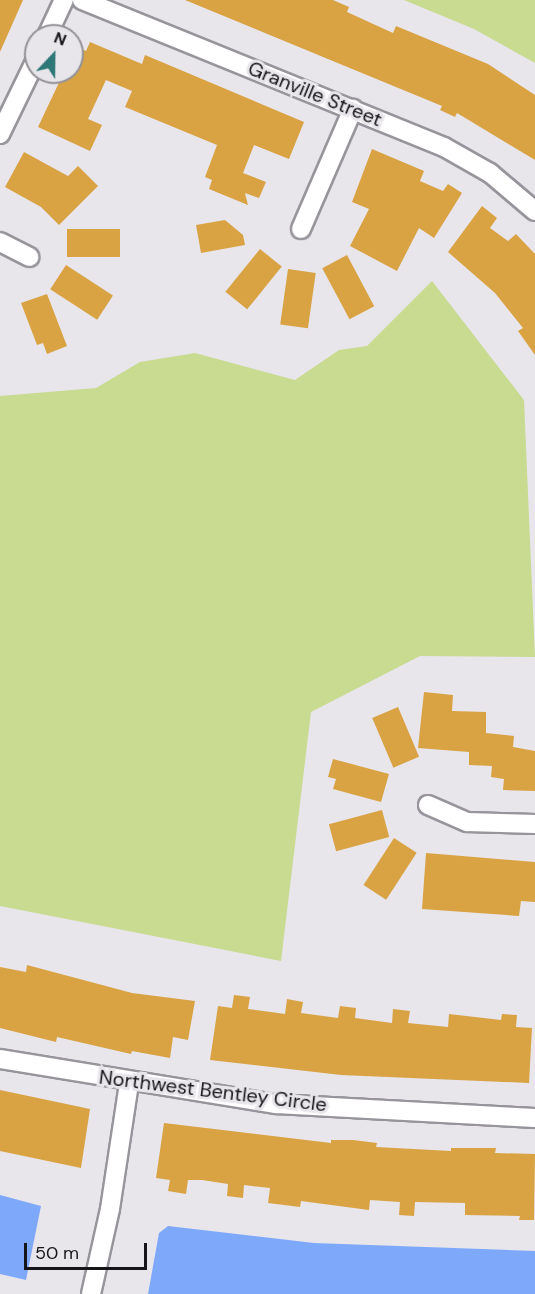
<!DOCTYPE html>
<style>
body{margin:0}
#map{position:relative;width:535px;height:1294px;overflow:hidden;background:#e8e5eb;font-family:"DM Sans",sans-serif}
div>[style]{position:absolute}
.green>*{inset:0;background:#c8db91}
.water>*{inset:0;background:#7ea9fb}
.building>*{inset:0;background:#d9a343;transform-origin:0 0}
.roads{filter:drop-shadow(2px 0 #97959b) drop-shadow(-2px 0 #97959b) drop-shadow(0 2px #97959b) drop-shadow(0 -2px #97959b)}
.minor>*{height:18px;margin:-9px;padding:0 9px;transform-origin:9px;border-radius:9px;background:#fff}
span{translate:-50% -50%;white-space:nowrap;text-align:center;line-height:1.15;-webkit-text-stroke:6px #e8e5eb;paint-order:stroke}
.street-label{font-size:20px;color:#161618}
.north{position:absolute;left:24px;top:24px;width:60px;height:60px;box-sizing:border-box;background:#e8e5eb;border:2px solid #949297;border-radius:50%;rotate:22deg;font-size:16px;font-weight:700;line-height:24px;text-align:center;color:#161618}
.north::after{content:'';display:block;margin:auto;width:21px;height:27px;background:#2d7777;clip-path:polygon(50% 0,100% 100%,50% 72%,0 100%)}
.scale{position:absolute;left:24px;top:1243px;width:123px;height:27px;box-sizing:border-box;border:3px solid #161618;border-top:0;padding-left:8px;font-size:18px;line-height:21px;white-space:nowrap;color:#161618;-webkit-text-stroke:4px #e8e5eb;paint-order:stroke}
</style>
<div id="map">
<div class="green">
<i style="clip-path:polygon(404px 0,535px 0,535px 63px,474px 29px)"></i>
<i style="clip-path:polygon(432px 281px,524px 400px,535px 657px,420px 656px,311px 712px,281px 961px,0 906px,0 396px,96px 388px,140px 362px,195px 353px,295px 380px,339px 350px,367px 346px)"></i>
</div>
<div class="water">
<i style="clip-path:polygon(0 1195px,41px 1206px,26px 1280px,0 1274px)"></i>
<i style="clip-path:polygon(168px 1226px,314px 1243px,535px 1251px,535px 1294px,148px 1294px,159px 1233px)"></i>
</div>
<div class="building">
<i style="clip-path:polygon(0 0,23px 0,0 52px)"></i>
<i style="clip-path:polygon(185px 0,333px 0,349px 7px,347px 12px,393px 33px,396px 26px,488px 64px,535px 95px,535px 160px,457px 113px,455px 117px,440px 110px,442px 106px)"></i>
<i style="clip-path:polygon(90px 42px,142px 64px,145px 55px,304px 122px,289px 159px,254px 145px,243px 173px,266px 182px,259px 198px,245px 193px,248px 205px,209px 189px,212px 180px,205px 177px,217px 145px,125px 107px,132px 91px,106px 80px,88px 119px,102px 125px,90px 151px,38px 127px,64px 72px,72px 72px,72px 45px,86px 51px)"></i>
<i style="clip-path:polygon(372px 149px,424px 171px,420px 181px,443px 191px,448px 184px,462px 193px,434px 238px,419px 228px,397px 271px,350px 246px,369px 209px,352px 202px)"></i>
<i style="clip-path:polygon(24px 152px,68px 176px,78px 166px,98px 186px,59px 225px,41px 207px,5px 187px)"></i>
<i style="clip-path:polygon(482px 206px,497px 218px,490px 228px,508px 241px,516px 234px,535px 254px,535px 355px,518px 331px,523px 328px,495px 293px,448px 252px)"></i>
<i style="clip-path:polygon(225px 220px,243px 235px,245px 245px,201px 253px,196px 225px)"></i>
<i style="left:67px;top:229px;width:53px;height:28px"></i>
<i style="left:260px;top:249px;width:28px;height:55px;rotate:39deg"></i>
<i style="left:347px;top:255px;width:58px;height:28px;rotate:62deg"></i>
<i style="left:66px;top:265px;width:56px;height:29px;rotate:33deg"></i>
<i style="left:288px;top:269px;width:28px;height:56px;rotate:8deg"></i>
<i style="clip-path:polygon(47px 294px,67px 346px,47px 354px,43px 343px,37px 345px,21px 303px)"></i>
<i style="clip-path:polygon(424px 692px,453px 695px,452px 711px,486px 712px,486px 733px,514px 736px,513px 747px,535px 751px,535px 791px,503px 790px,504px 779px,491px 777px,492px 766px,469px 765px,469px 752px,418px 748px)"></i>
<i style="left:398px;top:707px;width:54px;height:28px;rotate:67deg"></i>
<i style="clip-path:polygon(333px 759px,389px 774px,381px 802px,333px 789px,336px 779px,328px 777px)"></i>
<i style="left:382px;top:810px;width:28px;height:55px;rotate:75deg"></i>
<i style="left:394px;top:838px;width:27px;height:56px;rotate:33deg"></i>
<i style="clip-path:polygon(426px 853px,535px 862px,535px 902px,521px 901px,519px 916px,422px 909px)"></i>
<i style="clip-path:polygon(27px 965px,132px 993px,195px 1001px,188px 1040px,173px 1037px,170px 1058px,132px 1051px,131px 1054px,57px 1037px,56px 1042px,0 1028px,0 967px,26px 972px)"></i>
<i style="clip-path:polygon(234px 995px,250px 997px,248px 1009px,285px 1014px,287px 999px,303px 1002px,301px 1013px,338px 1018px,340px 1006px,356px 1008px,355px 1018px,392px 1023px,393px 1009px,410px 1011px,408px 1023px,448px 1027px,449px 1014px,501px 1020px,502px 1014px,517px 1015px,516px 1027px,532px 1028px,529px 1083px,341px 1075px,210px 1060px,218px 1006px,232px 1008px)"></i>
<i style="clip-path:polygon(0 1090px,90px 1109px,81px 1168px,0 1151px)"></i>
<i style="clip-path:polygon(164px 1123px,331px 1143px,331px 1140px,353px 1140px,377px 1143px,376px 1147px,451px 1151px,451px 1148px,496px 1148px,495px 1153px,535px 1154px,534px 1220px,519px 1220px,520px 1216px,465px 1215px,465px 1203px,415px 1202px,414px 1216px,399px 1215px,400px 1202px,370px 1200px,369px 1210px,301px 1201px,300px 1207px,268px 1203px,270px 1188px,244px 1185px,243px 1198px,227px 1196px,228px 1184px,202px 1180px,188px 1180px,186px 1194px,168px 1191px,170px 1180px,156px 1178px)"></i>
</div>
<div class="roads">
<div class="minor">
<i style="left:82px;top:0;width:391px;rotate:22.1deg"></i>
<i style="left:444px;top:147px;width:53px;rotate:29.5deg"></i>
<i style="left:490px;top:173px;width:59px;rotate:40.2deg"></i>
<i style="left:47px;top:36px;width:40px;rotate:-65deg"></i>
<i style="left:0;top:134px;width:82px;rotate:-64.1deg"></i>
<i style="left:301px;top:229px;width:131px;rotate:-66.6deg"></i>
<i style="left:0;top:242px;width:33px;rotate:27deg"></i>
<i style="left:428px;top:805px;width:43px;rotate:23.6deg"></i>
<i style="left:467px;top:822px;width:68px;rotate:1.7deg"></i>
<i style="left:0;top:1059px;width:280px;rotate:9.3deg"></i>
<i style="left:276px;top:1104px;width:259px;rotate:3.1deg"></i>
<i style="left:91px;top:1294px;width:87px;rotate:-77.4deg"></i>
<i style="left:110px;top:1209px;width:127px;rotate:-81.4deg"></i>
</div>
</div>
<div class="street-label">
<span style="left:315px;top:94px;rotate:22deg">Granville Street</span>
<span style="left:213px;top:1091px;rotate:7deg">Northwest Bentley Circle</span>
</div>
<div class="north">N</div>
<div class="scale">50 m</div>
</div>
